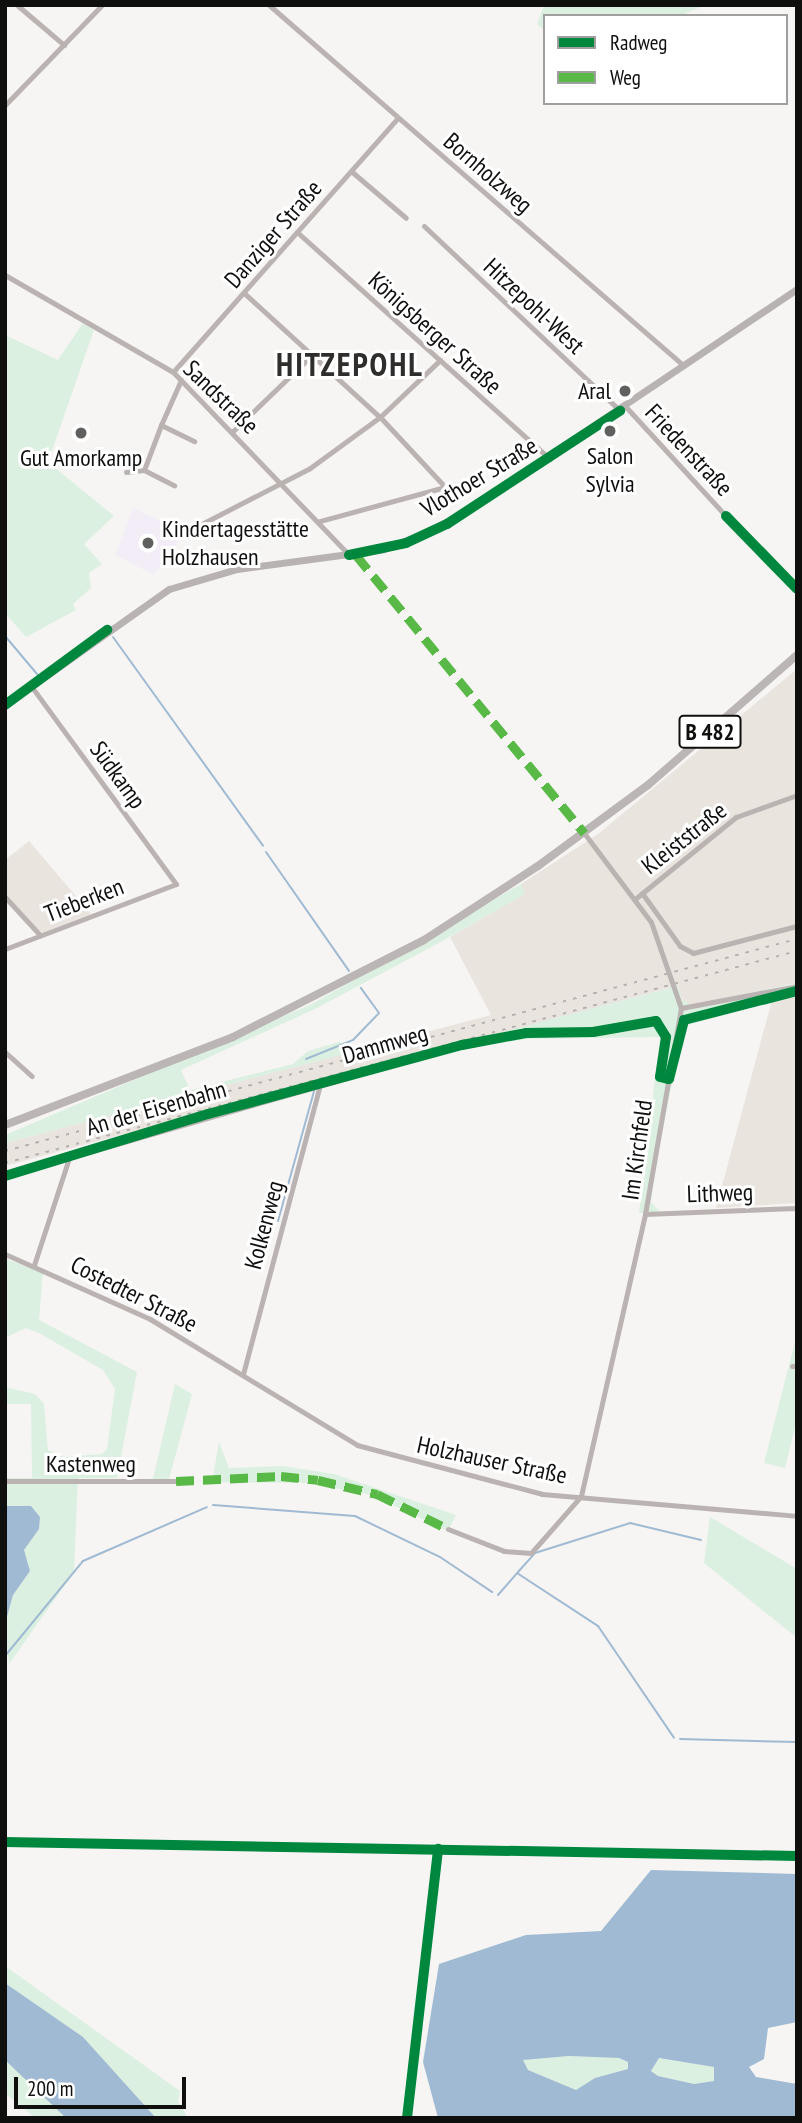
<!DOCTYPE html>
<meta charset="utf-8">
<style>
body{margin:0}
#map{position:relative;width:802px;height:2123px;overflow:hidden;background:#f6f5f3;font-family:"PT Sans Narrow",sans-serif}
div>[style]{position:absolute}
.built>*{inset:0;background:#eae4df}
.education>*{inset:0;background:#f3edf8}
.green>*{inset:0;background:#dbf0e0}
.water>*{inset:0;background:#9fbad2}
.stream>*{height:2px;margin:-1px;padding:0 1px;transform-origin:1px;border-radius:1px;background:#9fbad2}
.street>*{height:5px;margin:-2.5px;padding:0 2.5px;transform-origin:2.5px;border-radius:2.5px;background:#bab3b2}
.secondary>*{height:7px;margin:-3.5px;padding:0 3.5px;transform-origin:3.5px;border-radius:3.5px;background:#b9b2b2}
.primary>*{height:8px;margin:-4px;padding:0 4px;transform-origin:4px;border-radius:4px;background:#bbb5b5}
.rail>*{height:2px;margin-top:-1px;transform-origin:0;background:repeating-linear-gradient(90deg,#b5b1b0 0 3.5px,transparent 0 10.5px)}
.quiet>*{height:9px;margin-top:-4.5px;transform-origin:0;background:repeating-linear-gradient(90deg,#58b947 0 18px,transparent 0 27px)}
.cycleway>*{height:10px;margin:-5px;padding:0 5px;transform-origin:5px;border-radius:5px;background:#00873e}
.dots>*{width:19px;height:19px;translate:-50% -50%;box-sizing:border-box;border:4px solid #fff;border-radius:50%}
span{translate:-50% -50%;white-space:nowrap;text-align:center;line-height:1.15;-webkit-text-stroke:6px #fff;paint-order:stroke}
.shield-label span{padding:2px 5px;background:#fff;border:2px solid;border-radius:5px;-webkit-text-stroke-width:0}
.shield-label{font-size:23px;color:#0f0f0e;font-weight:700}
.street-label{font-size:24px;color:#0f0f0e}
.poi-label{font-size:24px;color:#0f0f0e}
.right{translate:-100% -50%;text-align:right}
.left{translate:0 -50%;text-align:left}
.district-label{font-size:32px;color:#302e2c;font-weight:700;letter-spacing:2px}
.frame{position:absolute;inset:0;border:7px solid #0f0f0e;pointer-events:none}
.legend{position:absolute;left:543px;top:14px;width:245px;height:91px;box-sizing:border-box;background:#fff;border:2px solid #9f9f9f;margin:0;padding:9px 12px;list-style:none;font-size:21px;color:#0f0f0e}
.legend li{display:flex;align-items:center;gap:14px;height:35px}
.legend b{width:35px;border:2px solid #9f9f9f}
.scale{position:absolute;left:14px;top:2077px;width:172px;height:32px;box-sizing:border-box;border:4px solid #0f0f0e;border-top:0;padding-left:9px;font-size:21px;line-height:24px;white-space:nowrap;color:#0f0f0e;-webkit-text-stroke:5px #fff;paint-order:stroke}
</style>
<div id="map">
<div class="built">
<i style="clip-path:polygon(797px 669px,797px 983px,691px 1005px,682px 1000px,677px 986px,5px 1166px,5px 1143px,491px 1015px,450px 937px,524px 894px,521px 884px,598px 834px)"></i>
<i style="clip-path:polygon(29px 841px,91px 914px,42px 933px,5px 894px,5px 860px)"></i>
<i style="clip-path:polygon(797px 994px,797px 1203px,716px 1208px,772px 1000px)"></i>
</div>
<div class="education">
<i style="clip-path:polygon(133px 508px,185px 532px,154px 575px,115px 555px)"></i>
</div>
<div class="green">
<i style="clip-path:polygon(544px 5px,706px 5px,679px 16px,545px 16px,545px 31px,537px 24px)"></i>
<i style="clip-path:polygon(83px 323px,94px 330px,48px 462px,114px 516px,84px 544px,102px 564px,89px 573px,91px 588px,73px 604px,76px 610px,26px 637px,5px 613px,5px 335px,58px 360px)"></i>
<i style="clip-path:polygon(521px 884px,525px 894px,437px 944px,315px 1009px,181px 1070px,190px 1090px,293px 1064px,308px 1051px,339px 1042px,352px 1044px,356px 1051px,5px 1143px,5px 1135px,312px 1004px)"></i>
<i style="clip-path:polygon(797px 983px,797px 994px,684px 1026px,655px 1165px,651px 1202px,660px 1212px,639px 1213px,660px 1037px,527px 1039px,463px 1048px,476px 1039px,678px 986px,682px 1000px,692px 1005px)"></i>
<i style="clip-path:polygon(5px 1259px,43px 1272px,39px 1320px,137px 1372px,117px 1478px,78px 1478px,74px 1572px,9px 1664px,5px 1624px,13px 1595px,30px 1571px,24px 1550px,39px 1529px,40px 1517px,31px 1506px,5px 1506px,5px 1478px,32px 1478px,31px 1404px,5px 1404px,5px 1387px,35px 1394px,44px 1404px,48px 1450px,64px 1457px,102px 1454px,107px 1449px,115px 1389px,103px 1370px,39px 1333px,26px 1328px,5px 1338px)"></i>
<i style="clip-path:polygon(797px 1334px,797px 1419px,785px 1468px,764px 1463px)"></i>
<i style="clip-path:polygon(175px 1384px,192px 1394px,169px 1479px,153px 1479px)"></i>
<i style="clip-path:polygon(219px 1442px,229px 1468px,283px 1466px,334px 1474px,456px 1515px,448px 1531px,371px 1495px,309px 1483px,212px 1482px)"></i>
<i style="clip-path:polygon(710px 1517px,797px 1569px,797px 1638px,704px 1563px)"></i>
<i style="clip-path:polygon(5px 1966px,180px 2091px,178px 2101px,188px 2118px,156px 2118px,83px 2037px,5px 1983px)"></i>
<i style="clip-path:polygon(569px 2056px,619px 2058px,629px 2062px,628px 2069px,595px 2078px,576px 2090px,528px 2070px,522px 2060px)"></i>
<i style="clip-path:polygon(659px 2058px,714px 2067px,714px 2081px,694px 2084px,658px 2076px,651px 2071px)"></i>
<i style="clip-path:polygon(5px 2060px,60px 2109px,66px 2118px,35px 2118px,5px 2093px)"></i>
</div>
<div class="water">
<i style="clip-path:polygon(5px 1506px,31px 1506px,40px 1517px,39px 1529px,24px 1550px,30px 1571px,13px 1595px,5px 1624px)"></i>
<i style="clip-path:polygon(evenodd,651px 1870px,797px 1874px,797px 2022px,768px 2028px,764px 2059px,749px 2067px,756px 2077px,797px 2084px,797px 2118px,438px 2118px,423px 2062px,439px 1964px,526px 1935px,601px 1931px,651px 1870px,569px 2056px,619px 2058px,628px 2062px,628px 2069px,595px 2078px,576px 2090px,528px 2070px,523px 2060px,569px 2056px,651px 1870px,659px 2058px,714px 2067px,714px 2081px,694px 2084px,658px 2076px,651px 2071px,659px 2058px)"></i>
<i style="clip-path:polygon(5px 1983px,83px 2037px,156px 2118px,66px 2118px,5px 2060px)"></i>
</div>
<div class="stream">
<i style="left:5px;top:636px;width:50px;rotate:49.9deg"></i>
<i style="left:113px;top:637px;width:257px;rotate:54.3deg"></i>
<i style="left:266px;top:852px;width:145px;rotate:55.1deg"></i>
<i style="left:306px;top:1059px;width:51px;rotate:-22deg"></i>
<i style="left:353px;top:1040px;width:37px;rotate:-46deg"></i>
<i style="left:379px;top:1013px;width:31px;rotate:-126deg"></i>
<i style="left:278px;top:1221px;width:135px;rotate:-74.5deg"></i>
<i style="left:213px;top:1505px;width:142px;rotate:4.4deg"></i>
<i style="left:355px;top:1516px;width:94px;rotate:25.8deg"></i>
<i style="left:440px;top:1557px;width:63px;rotate:33.9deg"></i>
<i style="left:518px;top:1572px;width:25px;rotate:-48deg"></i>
<i style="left:535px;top:1553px;width:100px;rotate:-17.5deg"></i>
<i style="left:630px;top:1523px;width:73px;rotate:13.5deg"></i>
<i style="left:498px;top:1595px;width:29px;rotate:-49deg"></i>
<i style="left:517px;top:1573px;width:97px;rotate:33.2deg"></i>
<i style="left:598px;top:1626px;width:135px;rotate:55.8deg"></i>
<i style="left:5px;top:1656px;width:123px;rotate:-50.6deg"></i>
<i style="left:83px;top:1561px;width:135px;rotate:-23.5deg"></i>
<i style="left:680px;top:1739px;width:117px;rotate:1.5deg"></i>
</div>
<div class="street">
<i style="left:17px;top:5px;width:62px;rotate:40.4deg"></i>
<i style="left:269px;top:5px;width:550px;rotate:41.02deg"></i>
<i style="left:5px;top:105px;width:139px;rotate:-45.9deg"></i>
<i style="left:351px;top:171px;width:72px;rotate:40.5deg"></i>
<i style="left:424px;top:226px;width:270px;rotate:43.3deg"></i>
<i style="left:297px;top:232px;width:340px;rotate:41.9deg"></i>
<i style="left:5px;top:275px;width:194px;rotate:30deg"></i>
<i style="left:173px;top:372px;width:254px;rotate:46.1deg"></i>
<i style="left:244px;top:293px;width:184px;rotate:42.4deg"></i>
<i style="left:380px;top:417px;width:96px;rotate:47.1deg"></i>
<i style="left:445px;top:487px;width:130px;rotate:164.8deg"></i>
<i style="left:173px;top:372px;width:339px;rotate:-48.5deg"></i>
<i style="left:181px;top:380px;width:49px;rotate:114deg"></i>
<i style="left:161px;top:425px;width:37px;rotate:26deg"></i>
<i style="left:626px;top:407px;width:148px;rotate:47.5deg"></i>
<i style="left:161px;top:425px;width:48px;rotate:110.7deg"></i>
<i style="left:144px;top:470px;width:34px;rotate:27deg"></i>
<i style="left:232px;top:432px;width:111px;rotate:-43.9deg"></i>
<i style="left:126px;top:472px;width:18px;rotate:-6deg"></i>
<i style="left:188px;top:531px;width:137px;rotate:-27.3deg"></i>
<i style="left:310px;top:468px;width:87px;rotate:-36.1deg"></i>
<i style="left:380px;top:417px;width:83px;rotate:-43.5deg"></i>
<i style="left:584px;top:833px;width:111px;rotate:53deg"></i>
<i style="left:651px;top:922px;width:91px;rotate:70.8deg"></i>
<i style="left:642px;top:893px;width:65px;rotate:54.4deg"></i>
<i style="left:680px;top:946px;width:15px;rotate:28deg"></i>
<i style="left:693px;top:953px;width:107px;rotate:-14.6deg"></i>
<i style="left:5px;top:897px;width:52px;rotate:47.4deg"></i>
<i style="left:635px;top:899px;width:130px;rotate:-39.1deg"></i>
<i style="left:736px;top:817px;width:65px;rotate:-19.8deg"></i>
<i style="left:5px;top:949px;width:183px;rotate:-20.8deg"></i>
<i style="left:176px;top:884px;width:244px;rotate:-126.2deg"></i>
<i style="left:681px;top:1008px;width:118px;rotate:-10.7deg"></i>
<i style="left:5px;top:1052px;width:36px;rotate:42deg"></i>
<i style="left:5px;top:1176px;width:475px;rotate:-16deg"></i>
<i style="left:645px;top:1214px;width:152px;rotate:-2.3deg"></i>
<i style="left:5px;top:1254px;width:159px;rotate:24.1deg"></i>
<i style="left:150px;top:1319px;width:242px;rotate:31.3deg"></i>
<i style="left:357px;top:1445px;width:191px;rotate:14.8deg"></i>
<i style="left:542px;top:1494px;width:256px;rotate:4.9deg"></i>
<i style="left:34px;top:1265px;width:116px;rotate:-71.9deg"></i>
<i style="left:792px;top:1366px;width:5px"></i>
<i style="left:243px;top:1374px;width:300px;rotate:-75.1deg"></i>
<i style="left:5px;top:1481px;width:171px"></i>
<i style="left:448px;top:1529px;width:60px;rotate:21.4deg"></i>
<i style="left:504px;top:1551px;width:27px;rotate:4deg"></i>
<i style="left:531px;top:1553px;width:76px;rotate:-48.7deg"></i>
<i style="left:581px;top:1496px;width:289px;rotate:-77.2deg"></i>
<i style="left:645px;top:1214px;width:209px;rotate:-80.1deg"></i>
<i style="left:5px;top:1842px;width:792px;rotate:1.01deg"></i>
<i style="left:407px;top:2118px;width:271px;rotate:-83.4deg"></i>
</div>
<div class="secondary">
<i style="left:5px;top:705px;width:201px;rotate:-35.3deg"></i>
<i style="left:169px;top:589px;width:71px;rotate:-16.4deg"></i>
<i style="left:237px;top:569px;width:148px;rotate:-7.7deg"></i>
<i style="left:384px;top:549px;width:68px;rotate:-21.6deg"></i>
<i style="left:447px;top:524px;width:422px;rotate:-33.9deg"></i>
</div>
<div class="primary">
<i style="left:5px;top:1125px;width:244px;rotate:-21.1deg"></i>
<i style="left:233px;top:1037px;width:214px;rotate:-26.9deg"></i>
<i style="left:424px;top:940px;width:136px;rotate:-33deg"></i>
<i style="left:538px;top:866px;width:137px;rotate:-36.4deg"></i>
<i style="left:648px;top:785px;width:198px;rotate:-41.1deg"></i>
</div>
<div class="rail">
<i style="left:5px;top:1151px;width:820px;rotate:-14.99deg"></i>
<i style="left:5px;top:1163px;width:820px;rotate:-14.99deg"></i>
</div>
<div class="quiet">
<i style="left:356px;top:555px;width:360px;rotate:50.6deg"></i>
<i style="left:176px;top:1481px;width:105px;rotate:-2.7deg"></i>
<i style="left:281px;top:1476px;width:37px;rotate:6deg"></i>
<i style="left:318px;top:1480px;width:61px;rotate:13.3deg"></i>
<i style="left:377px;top:1494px;width:79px;rotate:26.2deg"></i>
</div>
<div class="cycleway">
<i style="left:726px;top:516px;width:102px;rotate:45.8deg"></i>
<i style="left:349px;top:555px;width:58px;rotate:-11.9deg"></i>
<i style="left:406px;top:543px;width:45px;rotate:-24.9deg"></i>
<i style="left:447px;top:524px;width:207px;rotate:-33.2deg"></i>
<i style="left:5px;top:705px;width:127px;rotate:-36.3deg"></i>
<i style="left:5px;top:1176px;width:212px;rotate:-17deg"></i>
<i style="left:208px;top:1114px;width:263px;rotate:-15.2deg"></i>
<i style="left:462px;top:1045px;width:65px;rotate:-10.6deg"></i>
<i style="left:526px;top:1033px;width:67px;rotate:-0.9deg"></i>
<i style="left:593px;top:1032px;width:64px;rotate:-9.9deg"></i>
<i style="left:656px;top:1021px;width:19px;rotate:58deg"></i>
<i style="left:666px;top:1037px;width:40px;rotate:98.5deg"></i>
<i style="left:660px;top:1077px;width:9px;rotate:13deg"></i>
<i style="left:669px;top:1079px;width:61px;rotate:-75.7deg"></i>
<i style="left:684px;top:1020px;width:117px;rotate:-14.4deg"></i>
<i style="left:5px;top:1842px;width:792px;rotate:1.01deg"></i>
<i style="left:407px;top:2118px;width:271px;rotate:-83.4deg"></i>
</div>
<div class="dots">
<i style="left:625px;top:391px;background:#60605e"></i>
<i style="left:610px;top:431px;background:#60605e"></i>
<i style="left:81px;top:433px;background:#60605e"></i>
<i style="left:148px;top:543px;background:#60605e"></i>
</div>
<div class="shield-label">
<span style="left:710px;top:732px">B 482</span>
</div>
<div class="street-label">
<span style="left:488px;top:173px;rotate:41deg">Bornholzweg</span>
<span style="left:273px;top:234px;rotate:-49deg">Danziger Straße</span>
<span style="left:534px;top:306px;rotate:43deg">Hitzepohl-West</span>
<span style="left:435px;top:333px;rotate:42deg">Königsberger Straße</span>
<span style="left:221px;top:397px;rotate:44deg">Sandstraße</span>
<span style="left:689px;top:450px;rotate:47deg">Friedenstraße</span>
<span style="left:479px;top:477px;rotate:-31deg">Vlothoer Straße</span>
<span style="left:118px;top:775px;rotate:54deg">Südkamp</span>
<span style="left:684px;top:838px;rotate:-38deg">Kleiststraße</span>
<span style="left:84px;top:900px;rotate:-21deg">Tieberken</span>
<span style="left:385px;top:1044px;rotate:-16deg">Dammweg</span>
<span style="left:156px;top:1108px;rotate:-16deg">An der Eisenbahn</span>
<span style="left:637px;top:1150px;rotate:-82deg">Im Kirchfeld</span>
<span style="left:720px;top:1193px;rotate:-2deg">Lithweg</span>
<span style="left:264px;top:1225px;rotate:-75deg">Kolkenweg</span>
<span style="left:134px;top:1294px;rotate:27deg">Costedter Straße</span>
<span style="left:492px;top:1460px;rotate:12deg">Holzhauser Straße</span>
<span style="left:91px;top:1464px">Kastenweg</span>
</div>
<div class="poi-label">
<span class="right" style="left:611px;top:391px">Aral</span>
<span style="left:610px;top:470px">Salon<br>Sylvia</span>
<span style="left:81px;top:458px">Gut Amorkamp</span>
<span class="left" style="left:162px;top:543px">Kindertagesstätte<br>Holzhausen</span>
</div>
<div class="district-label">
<span style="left:350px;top:364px">HITZEPOHL</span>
</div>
<div class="frame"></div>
<ul class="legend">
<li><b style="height:9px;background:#00873e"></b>Radweg</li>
<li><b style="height:9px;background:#58b947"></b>Weg</li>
</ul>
<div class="scale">200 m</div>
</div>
